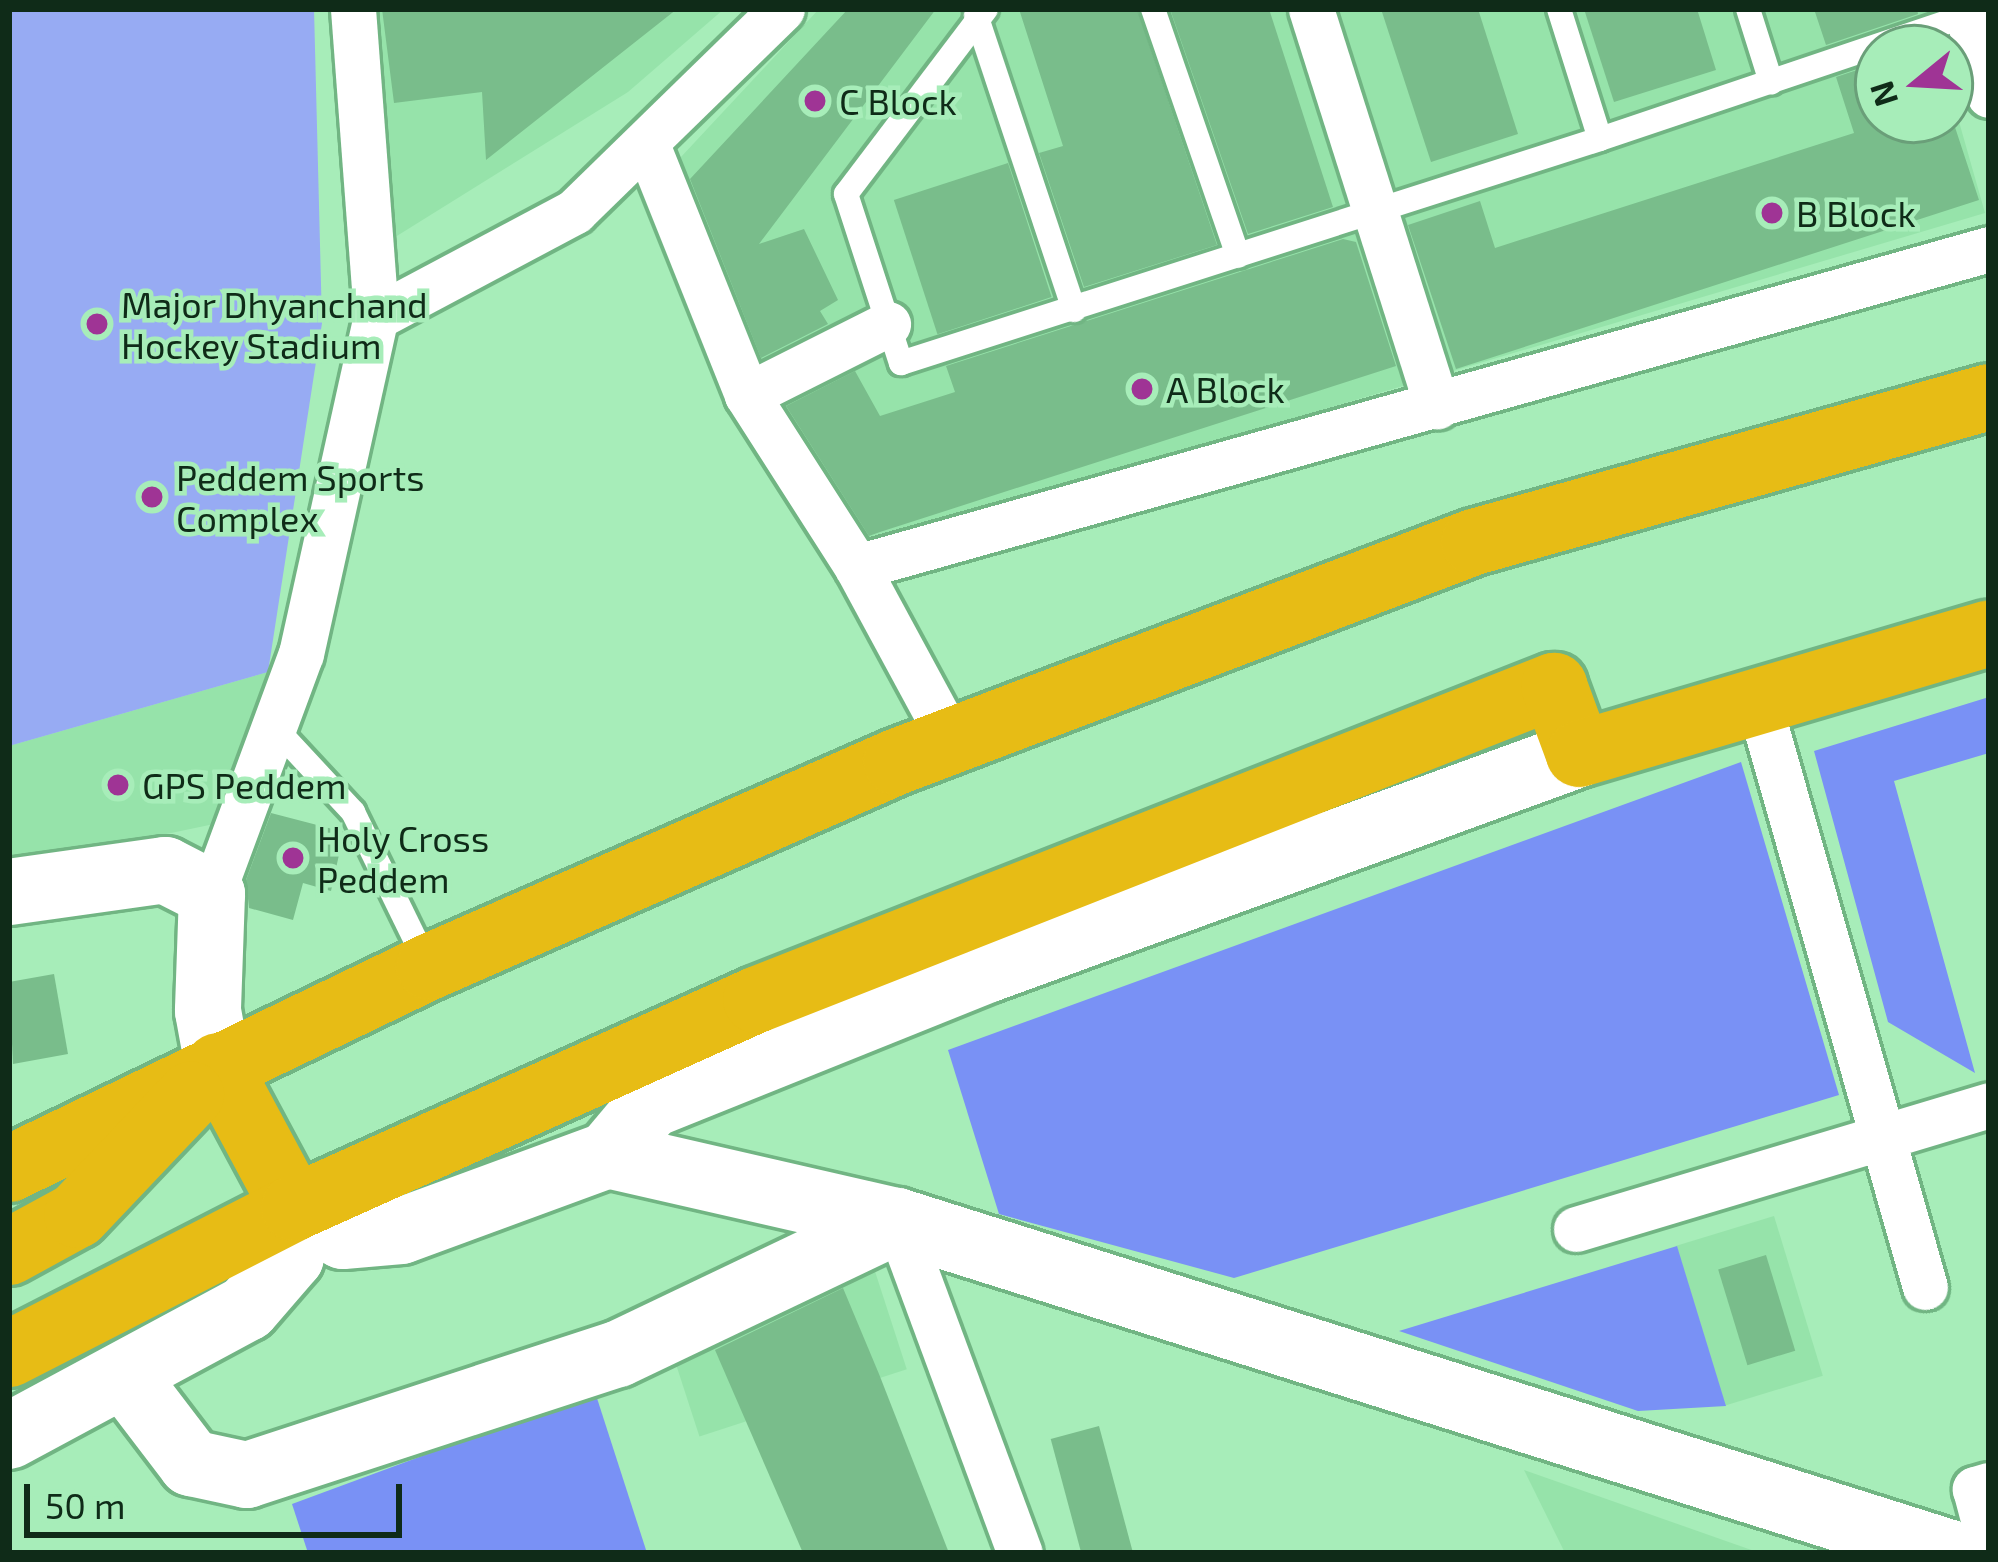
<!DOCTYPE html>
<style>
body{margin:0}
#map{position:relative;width:1998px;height:1562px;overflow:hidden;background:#a7edb9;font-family:"Exo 2",sans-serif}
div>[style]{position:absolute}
.built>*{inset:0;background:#96e3aa;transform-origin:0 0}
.green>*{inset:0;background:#97abf3}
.forest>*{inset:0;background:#7991f5}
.building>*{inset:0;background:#79bd8b;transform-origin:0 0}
.roads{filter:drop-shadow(3px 0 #71b583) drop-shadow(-3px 0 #71b583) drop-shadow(0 3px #71b583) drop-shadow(0 -3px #71b583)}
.lane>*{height:24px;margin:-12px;padding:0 12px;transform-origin:12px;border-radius:12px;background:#fff}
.street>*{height:45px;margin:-22.5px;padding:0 22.5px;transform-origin:22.5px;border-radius:22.5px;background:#fff}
.secondary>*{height:66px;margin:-33px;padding:0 33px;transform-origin:33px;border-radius:33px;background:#fff}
.highway>*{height:66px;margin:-33px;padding:0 33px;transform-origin:33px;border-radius:33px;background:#e7bc15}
.dots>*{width:33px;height:33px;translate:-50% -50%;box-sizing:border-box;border:6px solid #a7edb9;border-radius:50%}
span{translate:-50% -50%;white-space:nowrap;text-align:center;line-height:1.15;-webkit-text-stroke:9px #a7edb9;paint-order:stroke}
.poi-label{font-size:36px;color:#0f2b18}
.left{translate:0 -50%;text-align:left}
.frame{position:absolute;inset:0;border:12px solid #0f2b18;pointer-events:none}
.north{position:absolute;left:1854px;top:24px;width:120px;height:120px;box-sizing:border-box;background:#a7edb9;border:3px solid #6a9f79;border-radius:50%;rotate:252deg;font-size:33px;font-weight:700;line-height:48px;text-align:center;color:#0f2b18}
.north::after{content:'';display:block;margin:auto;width:42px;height:54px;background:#9f3495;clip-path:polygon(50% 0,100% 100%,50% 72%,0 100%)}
.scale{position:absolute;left:24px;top:1484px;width:378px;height:54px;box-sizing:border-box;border:6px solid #0f2b18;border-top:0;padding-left:15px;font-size:36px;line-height:42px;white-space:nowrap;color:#0f2b18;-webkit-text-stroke:9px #a7edb9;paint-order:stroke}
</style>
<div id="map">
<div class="built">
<i style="clip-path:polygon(375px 9px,724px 9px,628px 92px,392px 239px)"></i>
<i style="clip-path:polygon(819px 9px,1927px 9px,1938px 48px,1878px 48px,1878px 120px,1950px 120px,1950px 90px,1985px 213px,854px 549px,667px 172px)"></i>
<i style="clip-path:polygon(268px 672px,214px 824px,9px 867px,9px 746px)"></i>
<i style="left:1774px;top:1216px;width:167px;height:102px;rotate:73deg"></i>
<i style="left:870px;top:1256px;width:119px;height:218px;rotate:72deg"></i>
<i style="clip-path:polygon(1524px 1470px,1760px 1553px,1565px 1553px)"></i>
</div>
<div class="green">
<i style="clip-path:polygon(9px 9px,314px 9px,322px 323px,268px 672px,9px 746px)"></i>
</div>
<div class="forest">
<i style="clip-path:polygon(1989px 697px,1989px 753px,1894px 781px,1975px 1073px,1888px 1022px,1814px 751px)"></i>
<i style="clip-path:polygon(1741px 762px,1839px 1095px,1234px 1278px,999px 1214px,948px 1050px)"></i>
<i style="clip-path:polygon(1677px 1246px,1726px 1406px,1638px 1411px,1399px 1331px)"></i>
<i style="clip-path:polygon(595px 1392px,647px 1553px,308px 1553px,292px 1504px)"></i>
</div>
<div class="building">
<i style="clip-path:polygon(382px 9px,677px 9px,486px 160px,482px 92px,394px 103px)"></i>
<i style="clip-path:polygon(848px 9px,936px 9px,759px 244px,804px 229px,838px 300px,820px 311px,828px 324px,761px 358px,690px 179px)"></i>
<i style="clip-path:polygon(1019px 9px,1137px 9px,1217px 245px,1084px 287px,1039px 153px,1063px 146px)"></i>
<i style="clip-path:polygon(1170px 9px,1269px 9px,1333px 207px,1248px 234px)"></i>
<i style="clip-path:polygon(1381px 9px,1478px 9px,1518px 134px,1431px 162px)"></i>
<i style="clip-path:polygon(1584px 9px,1697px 9px,1716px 70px,1614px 102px)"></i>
<i style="clip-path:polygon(1814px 9px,1917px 9px,1918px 14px,1826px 45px)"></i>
<i style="clip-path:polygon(1878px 63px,1878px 120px,1950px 120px,1950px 112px,1979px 200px,1456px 369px,1408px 225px,1480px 201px,1495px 248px,1854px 133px,1836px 77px)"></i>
<i style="left:1008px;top:163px;width:141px;height:120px;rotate:72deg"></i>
<i style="clip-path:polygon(1343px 239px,1356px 242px,1396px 366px,880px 532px,869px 536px,786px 406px,855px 371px,880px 416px,955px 392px,946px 366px)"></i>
<i style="clip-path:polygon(271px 813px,344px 832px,331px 891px,303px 883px,293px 920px,249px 908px,246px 880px)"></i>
<i style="clip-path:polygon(54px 974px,68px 1054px,13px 1064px,9px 982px)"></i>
<i style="left:1766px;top:1255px;width:100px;height:50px;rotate:73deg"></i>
<i style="clip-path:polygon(843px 1288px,879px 1374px,949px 1553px,803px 1553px,715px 1350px)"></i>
<i style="left:1099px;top:1426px;width:131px;height:50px;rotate:75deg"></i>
</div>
<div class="roads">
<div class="lane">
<i style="left:986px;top:9px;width:232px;rotate:127.1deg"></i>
<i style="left:846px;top:194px;width:178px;rotate:72deg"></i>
<i style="left:901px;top:363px;width:734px;rotate:-17.77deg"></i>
<i style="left:1153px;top:9px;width:261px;rotate:71deg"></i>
<i style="left:1559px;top:9px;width:136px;rotate:72.5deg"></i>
<i style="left:1600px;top:139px;width:388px;rotate:-18.6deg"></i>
<i style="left:1748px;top:9px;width:77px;rotate:72.5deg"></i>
<i style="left:976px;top:15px;width:311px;rotate:71.6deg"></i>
<i style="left:275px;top:728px;width:115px;rotate:47.1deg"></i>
<i style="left:353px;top:812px;width:171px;rotate:64deg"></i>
</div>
<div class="street">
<i style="left:353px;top:9px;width:309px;rotate:85.7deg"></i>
<i style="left:1311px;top:9px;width:417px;rotate:72.4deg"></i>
<i style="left:1966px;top:9px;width:89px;rotate:75deg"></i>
<i style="left:648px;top:147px;width:267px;rotate:68.2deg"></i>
<i style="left:747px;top:395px;width:204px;rotate:57.4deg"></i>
<i style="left:857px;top:567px;width:198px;rotate:61.6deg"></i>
<i style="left:747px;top:395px;width:158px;rotate:-26.7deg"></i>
<i style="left:857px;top:567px;width:1176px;rotate:-15.69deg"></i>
<i style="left:1760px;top:707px;width:603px;rotate:74.12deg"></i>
<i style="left:212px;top:894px;width:256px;rotate:-69.7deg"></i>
<i style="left:301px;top:654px;width:345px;rotate:-77.5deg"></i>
<i style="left:376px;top:317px;width:225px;rotate:-28deg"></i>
<i style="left:575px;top:211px;width:289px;rotate:-44.3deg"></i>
<i style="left:897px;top:1221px;width:354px;rotate:69.7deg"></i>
<i style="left:1576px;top:1229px;width:431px;rotate:-16.7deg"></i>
<i style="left:1989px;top:1485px;width:15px;rotate:164deg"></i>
<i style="left:1975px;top:1489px;width:55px;rotate:75.2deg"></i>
</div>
<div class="secondary">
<i style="left:9px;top:892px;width:158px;rotate:-8deg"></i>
<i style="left:165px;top:870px;width:53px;rotate:27.1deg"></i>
<i style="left:212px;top:894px;width:117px;rotate:92deg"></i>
<i style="left:208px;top:1011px;width:56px;rotate:79.7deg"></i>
<i style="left:608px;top:1155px;width:65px;rotate:-50deg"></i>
<i style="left:650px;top:1105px;width:365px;rotate:-21.9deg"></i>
<i style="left:989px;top:969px;width:628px;rotate:-20.02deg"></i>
<i style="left:124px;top:1375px;width:111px;rotate:52.7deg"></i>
<i style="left:191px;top:1463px;width:57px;rotate:12.1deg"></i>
<i style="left:247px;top:1475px;width:390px;rotate:-18.1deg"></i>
<i style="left:618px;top:1354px;width:309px;rotate:-25.5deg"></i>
<i style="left:9px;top:1436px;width:270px;rotate:-28.3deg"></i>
<i style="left:247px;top:1308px;width:67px;rotate:-49.2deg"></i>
<i style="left:291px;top:1257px;width:49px;rotate:-86.5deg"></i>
<i style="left:294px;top:1208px;width:56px;rotate:29.7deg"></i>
<i style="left:343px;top:1236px;width:58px;rotate:-4.9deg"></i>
<i style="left:401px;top:1231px;width:221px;rotate:-20.2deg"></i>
<i style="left:608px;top:1155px;width:296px;rotate:12.9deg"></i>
<i style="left:897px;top:1221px;width:1104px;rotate:17.5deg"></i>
</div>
<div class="highway">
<i style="left:218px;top:1066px;width:161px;rotate:61.8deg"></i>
<i style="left:9px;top:1169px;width:466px;rotate:-25.7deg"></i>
<i style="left:429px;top:967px;width:510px;rotate:-23.7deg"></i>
<i style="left:896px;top:762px;width:618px;rotate:-20.84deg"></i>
<i style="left:1474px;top:542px;width:535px;rotate:-15.72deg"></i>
<i style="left:9px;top:1252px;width:77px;rotate:-28.6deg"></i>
<i style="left:77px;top:1215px;width:166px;rotate:-46.5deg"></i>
<i style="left:9px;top:1354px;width:320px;rotate:-27.1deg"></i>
<i style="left:294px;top:1208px;width:507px;rotate:-24.24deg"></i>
<i style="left:756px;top:1000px;width:858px;rotate:-21.48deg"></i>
<i style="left:1554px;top:686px;width:72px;rotate:69.8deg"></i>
<i style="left:1579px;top:754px;width:427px;rotate:-16.4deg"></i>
</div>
</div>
<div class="dots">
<i style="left:815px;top:101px;background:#9f3495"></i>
<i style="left:1772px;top:213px;background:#9f3495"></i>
<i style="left:97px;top:324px;background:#9f3495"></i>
<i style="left:1142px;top:389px;background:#9f3495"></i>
<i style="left:152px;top:497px;background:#9f3495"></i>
<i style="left:118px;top:785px;background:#9f3495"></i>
<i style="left:293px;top:858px;background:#9f3495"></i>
</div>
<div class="poi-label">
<span class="left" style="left:839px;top:101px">C Block</span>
<span class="left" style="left:1796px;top:213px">B Block</span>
<span class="left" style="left:121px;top:324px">Major Dhyanchand<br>Hockey Stadium</span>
<span class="left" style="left:1166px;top:389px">A Block</span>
<span class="left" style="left:176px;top:497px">Peddem Sports<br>Complex</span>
<span class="left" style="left:142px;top:785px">GPS Peddem</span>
<span class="left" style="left:317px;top:858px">Holy Cross<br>Peddem</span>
</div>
<div class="frame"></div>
<div class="north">N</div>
<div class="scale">50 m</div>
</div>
